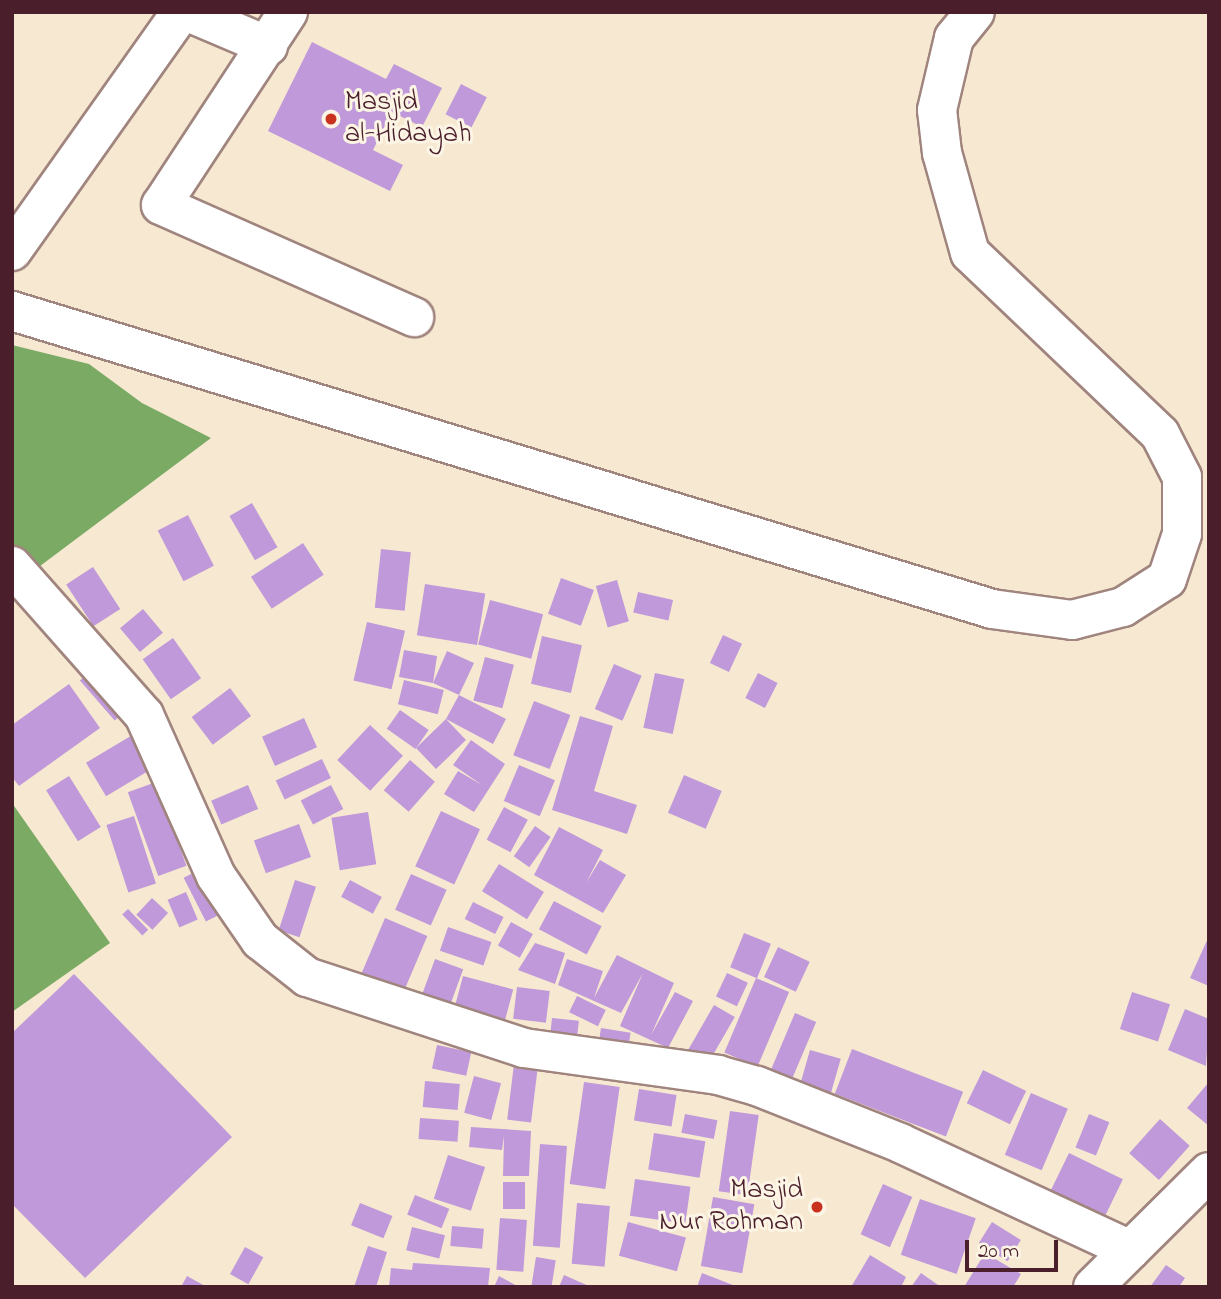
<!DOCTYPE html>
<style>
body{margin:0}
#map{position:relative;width:1221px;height:1299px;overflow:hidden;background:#f7e9d1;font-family:"Indie Flower",sans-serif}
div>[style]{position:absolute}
.forest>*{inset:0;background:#7baa64}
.building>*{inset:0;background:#bf99d9;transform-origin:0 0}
.roads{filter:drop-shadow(2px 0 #a0847e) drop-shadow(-2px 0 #a0847e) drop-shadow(0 2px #a0847e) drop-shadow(0 -2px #a0847e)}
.minor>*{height:38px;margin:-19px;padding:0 19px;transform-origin:19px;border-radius:19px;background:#fff}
.major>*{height:38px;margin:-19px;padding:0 19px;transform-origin:19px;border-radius:19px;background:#fff}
.dots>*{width:19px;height:19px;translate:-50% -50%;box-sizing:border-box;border:4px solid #fcf5e5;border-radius:50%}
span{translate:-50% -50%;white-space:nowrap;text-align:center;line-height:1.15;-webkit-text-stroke:6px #fcf5e5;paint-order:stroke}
.poi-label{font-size:28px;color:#4a1f2b}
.left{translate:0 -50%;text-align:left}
.right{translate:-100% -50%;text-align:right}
.frame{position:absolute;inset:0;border:14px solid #4a1f2b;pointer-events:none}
.scale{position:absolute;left:965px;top:1240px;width:93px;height:32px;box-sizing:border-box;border:4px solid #4a1f2b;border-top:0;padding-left:9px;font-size:21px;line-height:24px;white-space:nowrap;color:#4a1f2b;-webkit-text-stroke:5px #fcf5e5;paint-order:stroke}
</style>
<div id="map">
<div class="forest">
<i style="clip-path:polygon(12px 345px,89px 364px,142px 403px,211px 438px,12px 587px)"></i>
<i style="clip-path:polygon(12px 803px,110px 943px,12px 1012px)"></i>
</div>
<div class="building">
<i style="clip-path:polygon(312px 42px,386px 79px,394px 64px,442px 88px,422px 127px,392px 112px,373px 150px,403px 165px,390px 191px,268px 131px)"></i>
<i style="left:461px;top:84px;width:29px;height:34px;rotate:27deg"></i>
<i style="left:252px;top:503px;width:51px;height:26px;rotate:60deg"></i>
<i style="left:188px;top:515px;width:57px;height:34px;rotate:63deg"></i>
<i style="left:303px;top:543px;width:38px;height:62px;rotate:57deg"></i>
<i style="left:381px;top:549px;width:30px;height:59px;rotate:6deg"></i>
<i style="left:93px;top:567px;width:50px;height:32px;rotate:57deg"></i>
<i style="left:561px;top:578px;width:35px;height:38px;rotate:20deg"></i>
<i style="left:617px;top:580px;width:43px;height:22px;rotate:74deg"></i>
<i style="left:425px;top:584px;width:61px;height:52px;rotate:9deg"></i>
<i style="left:638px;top:592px;width:36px;height:21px;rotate:13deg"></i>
<i style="left:490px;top:600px;width:55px;height:46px;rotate:15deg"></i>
<i style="left:143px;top:609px;width:31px;height:30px;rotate:50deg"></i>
<i style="left:367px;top:622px;width:39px;height:60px;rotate:13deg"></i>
<i style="left:723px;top:635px;width:21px;height:31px;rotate:25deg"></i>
<i style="left:542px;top:636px;width:41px;height:49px;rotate:13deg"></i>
<i style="left:173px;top:638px;width:49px;height:37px;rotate:55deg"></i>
<i style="clip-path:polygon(404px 650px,437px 656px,433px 683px,447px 651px,474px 663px,459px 695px,433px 683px,399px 677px)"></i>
<i style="left:485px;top:657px;width:30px;height:45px;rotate:15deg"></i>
<i style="left:614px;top:664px;width:30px;height:49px;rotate:23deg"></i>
<i style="left:92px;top:670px;width:53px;height:16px;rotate:49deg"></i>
<i style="left:655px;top:673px;width:30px;height:56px;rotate:12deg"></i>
<i style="left:758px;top:673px;width:22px;height:28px;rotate:27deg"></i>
<i style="left:404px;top:680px;width:41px;height:25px;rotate:14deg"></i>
<i style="clip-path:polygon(69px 684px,100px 728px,19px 786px,12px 777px,12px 725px)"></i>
<i style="left:230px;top:688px;width:35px;height:48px;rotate:53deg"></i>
<i style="clip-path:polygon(459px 695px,506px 719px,493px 744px,446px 719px,466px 740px,436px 769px,416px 748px,446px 719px)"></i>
<i style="left:534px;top:701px;width:39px;height:58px;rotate:21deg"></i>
<i style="left:400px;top:710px;width:35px;height:23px;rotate:35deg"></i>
<i style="clip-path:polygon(580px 716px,613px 726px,594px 791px,637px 805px,627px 834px,552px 810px)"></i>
<i style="left:304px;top:718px;width:32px;height:46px;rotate:66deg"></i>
<i style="left:370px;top:725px;width:45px;height:48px;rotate:43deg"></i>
<i style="left:134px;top:734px;width:39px;height:56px;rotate:59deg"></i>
<i style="clip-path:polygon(471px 740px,505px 764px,474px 812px,444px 794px,458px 771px,482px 785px,453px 765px)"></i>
<i style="left:322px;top:759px;width:21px;height:51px;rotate:65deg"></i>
<i style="left:410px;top:760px;width:33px;height:40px;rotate:41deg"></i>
<i style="left:519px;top:765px;width:39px;height:39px;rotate:23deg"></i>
<i style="left:684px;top:775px;width:41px;height:41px;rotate:23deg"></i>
<i style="left:69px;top:776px;width:60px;height:27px;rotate:58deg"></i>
<i style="left:156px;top:782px;width:89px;height:30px;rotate:70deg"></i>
<i style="left:248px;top:785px;width:26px;height:40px;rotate:67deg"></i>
<i style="left:331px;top:785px;width:27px;height:34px;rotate:63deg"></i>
<i style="left:504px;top:807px;width:27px;height:37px;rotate:28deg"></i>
<i style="left:441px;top:811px;width:43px;height:61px;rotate:25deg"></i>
<i style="left:368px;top:812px;width:53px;height:37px;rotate:81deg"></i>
<i style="left:134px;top:816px;width:71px;height:29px;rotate:72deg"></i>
<i style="left:299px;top:824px;width:35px;height:48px;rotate:70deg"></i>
<i style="left:535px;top:826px;width:19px;height:37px;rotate:35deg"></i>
<i style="clip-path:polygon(559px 827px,603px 850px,586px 883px,600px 860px,626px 875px,603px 913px,534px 875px)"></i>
<i style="left:499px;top:864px;width:53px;height:32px;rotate:32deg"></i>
<i style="left:197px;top:871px;width:49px;height:15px;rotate:63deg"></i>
<i style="left:411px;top:874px;width:39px;height:39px;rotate:24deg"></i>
<i style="left:295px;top:880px;width:22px;height:53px;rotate:18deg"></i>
<i style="left:350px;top:880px;width:36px;height:19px;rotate:28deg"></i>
<i style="left:186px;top:892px;width:30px;height:20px;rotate:67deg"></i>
<i style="left:152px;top:898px;width:22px;height:23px;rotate:43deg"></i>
<i style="left:554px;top:901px;width:54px;height:32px;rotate:28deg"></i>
<i style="left:473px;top:902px;width:34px;height:19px;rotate:26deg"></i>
<i style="left:128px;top:909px;width:29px;height:8px;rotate:46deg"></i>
<i style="left:385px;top:918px;width:46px;height:67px;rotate:23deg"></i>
<i style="left:511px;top:922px;width:25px;height:27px;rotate:29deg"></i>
<i style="left:448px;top:927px;width:46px;height:25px;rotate:19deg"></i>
<i style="left:744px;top:933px;width:29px;height:37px;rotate:22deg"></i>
<i style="clip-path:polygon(1209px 936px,1209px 986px,1190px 978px)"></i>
<i style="clip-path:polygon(535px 943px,565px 953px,555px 984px,518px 970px)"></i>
<i style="left:778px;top:947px;width:35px;height:33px;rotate:25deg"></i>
<i style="clip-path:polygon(617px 955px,674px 983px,651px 1035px,675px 992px,693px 1001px,668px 1048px,620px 1026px,643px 973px,621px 1013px,558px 985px,567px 959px,603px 971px,594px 998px)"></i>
<i style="left:435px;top:959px;width:30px;height:47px;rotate:20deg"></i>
<i style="left:727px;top:973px;width:23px;height:26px;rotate:25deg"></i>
<i style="clip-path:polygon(74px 974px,232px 1137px,85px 1278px,12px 1204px,12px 1033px)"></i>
<i style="left:463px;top:976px;width:52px;height:44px;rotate:15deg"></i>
<i style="left:756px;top:978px;width:36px;height:81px;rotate:23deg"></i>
<i style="left:517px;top:987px;width:33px;height:32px;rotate:7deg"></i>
<i style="left:1132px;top:992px;width:40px;height:39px;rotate:18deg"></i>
<i style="left:577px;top:996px;width:32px;height:18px;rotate:26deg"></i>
<i style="left:714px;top:1005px;width:24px;height:55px;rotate:30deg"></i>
<i style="clip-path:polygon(1185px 1009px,1209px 1019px,1206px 1066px,1168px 1050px)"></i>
<i style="left:795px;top:1013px;width:23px;height:64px;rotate:23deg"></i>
<i style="left:552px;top:1018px;width:27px;height:27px;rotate:6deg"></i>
<i style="left:601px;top:1028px;width:30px;height:19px;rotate:9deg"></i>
<i style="left:437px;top:1045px;width:35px;height:24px;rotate:12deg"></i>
<i style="left:852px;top:1049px;width:119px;height:48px;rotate:21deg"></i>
<i style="left:810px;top:1050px;width:32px;height:45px;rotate:16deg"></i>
<i style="left:514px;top:1064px;width:24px;height:56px;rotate:7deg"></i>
<i style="left:983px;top:1070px;width:48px;height:37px;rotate:26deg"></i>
<i style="left:474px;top:1076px;width:28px;height:38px;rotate:15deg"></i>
<i style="left:425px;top:1081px;width:35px;height:26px;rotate:5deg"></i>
<i style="left:584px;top:1082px;width:36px;height:103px;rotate:8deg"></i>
<i style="clip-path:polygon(1209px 1082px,1209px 1126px,1187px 1108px)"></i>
<i style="left:639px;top:1089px;width:38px;height:32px;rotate:9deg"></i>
<i style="left:1031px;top:1093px;width:40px;height:67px;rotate:23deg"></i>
<i style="left:730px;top:1111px;width:29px;height:81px;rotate:8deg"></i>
<i style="left:685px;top:1114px;width:33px;height:19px;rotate:11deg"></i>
<i style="left:1089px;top:1114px;width:22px;height:36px;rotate:22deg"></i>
<i style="left:420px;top:1118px;width:39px;height:21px;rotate:4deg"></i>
<i style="left:1160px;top:1119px;width:40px;height:46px;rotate:42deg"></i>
<i style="clip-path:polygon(471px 1127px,531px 1131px,529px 1176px,503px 1176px,504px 1136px,502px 1150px,469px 1147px)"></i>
<i style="left:654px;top:1133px;width:52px;height:37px;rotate:9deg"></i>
<i style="left:540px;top:1144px;width:27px;height:102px;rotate:4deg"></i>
<i style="left:1069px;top:1153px;width:60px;height:53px;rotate:26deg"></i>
<i style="left:448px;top:1155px;width:39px;height:46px;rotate:18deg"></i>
<i style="left:635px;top:1179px;width:56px;height:37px;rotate:8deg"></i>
<i style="left:503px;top:1182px;width:22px;height:27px"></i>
<i style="left:883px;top:1184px;width:32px;height:55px;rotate:24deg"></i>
<i style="left:415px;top:1195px;width:37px;height:21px;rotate:22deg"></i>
<i style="left:713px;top:1197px;width:42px;height:70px;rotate:10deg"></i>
<i style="left:920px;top:1199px;width:59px;height:59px;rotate:19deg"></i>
<i style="left:360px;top:1203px;width:35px;height:24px;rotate:22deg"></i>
<i style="left:577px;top:1203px;width:33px;height:61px;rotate:5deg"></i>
<i style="left:500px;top:1218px;width:27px;height:52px;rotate:4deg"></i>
<i style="left:628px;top:1222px;width:60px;height:35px;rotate:15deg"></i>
<i style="left:992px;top:1222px;width:34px;height:25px;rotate:32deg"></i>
<i style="left:452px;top:1226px;width:32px;height:20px;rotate:5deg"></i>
<i style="left:412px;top:1227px;width:34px;height:24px;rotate:14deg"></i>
<i style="clip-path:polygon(368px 1246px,387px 1252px,376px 1287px,354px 1287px)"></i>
<i style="left:245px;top:1247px;width:21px;height:31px;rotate:29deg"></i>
<i style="clip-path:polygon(985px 1253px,1021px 1274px,1013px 1287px,964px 1287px)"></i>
<i style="clip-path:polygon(870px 1255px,906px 1277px,901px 1287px,851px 1287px)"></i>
<i style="left:536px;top:1257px;width:20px;height:30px;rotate:9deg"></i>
<i style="clip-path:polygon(413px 1263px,490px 1268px,488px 1287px,389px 1287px,391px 1268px,412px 1270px)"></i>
<i style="clip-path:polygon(1166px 1265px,1185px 1278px,1179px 1287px,1150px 1287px)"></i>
<i style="clip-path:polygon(702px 1273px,738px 1287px,697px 1287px)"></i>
<i style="clip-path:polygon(921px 1273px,941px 1287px,911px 1287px)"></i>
<i style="clip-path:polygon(564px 1275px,591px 1287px,559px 1287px)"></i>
<i style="clip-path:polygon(187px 1276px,207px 1287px,181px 1287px)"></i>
<i style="clip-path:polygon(499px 1276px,519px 1287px,494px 1287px)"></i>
</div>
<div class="roads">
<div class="minor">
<i style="left:188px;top:12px;width:87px;rotate:23deg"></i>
<i style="left:288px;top:12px;width:231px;rotate:123.3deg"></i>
<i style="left:161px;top:205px;width:277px;rotate:23.9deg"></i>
<i style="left:12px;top:251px;width:293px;rotate:-54.7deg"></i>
<i style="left:12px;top:311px;width:1024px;rotate:16.91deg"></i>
<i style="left:992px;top:609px;width:81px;rotate:7.8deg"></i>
<i style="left:1072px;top:620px;width:53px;rotate:-14.3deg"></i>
<i style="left:1123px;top:607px;width:52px;rotate:-32.5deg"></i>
<i style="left:1167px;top:579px;width:47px;rotate:-71.6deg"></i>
<i style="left:1182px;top:534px;width:57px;rotate:-90deg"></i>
<i style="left:1182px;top:477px;width:48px;rotate:-117.1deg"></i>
<i style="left:1160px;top:434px;width:262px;rotate:-136.4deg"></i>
<i style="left:970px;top:253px;width:104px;rotate:-105.6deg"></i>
<i style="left:942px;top:153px;width:43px;rotate:-96.6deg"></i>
<i style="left:937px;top:110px;width:74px;rotate:-76.7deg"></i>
<i style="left:954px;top:38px;width:33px;rotate:-51deg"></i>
<i style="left:12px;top:566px;width:199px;rotate:48.5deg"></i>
<i style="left:144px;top:715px;width:176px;rotate:65.9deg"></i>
<i style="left:216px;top:876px;width:78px;rotate:55.5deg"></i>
<i style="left:260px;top:940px;width:60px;rotate:38.2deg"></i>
<i style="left:307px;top:977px;width:228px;rotate:18.1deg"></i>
<i style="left:524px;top:1048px;width:196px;rotate:7.9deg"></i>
<i style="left:718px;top:1075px;width:41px;rotate:15.8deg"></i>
<i style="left:757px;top:1086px;width:154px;rotate:21.7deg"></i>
<i style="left:900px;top:1143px;width:254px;rotate:24.9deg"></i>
</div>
<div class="major">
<i style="left:1093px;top:1287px;width:163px;rotate:-44.8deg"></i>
</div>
</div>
<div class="dots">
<i style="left:331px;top:119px;background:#c8321e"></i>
<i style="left:817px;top:1207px;background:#c8321e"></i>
</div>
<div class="poi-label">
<span class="left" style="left:345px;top:119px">Masjid<br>al-Hidayah</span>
<span class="right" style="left:803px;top:1207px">Masjid<br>Nur Rohman</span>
</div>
<div class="frame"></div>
<div class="scale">20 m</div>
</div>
